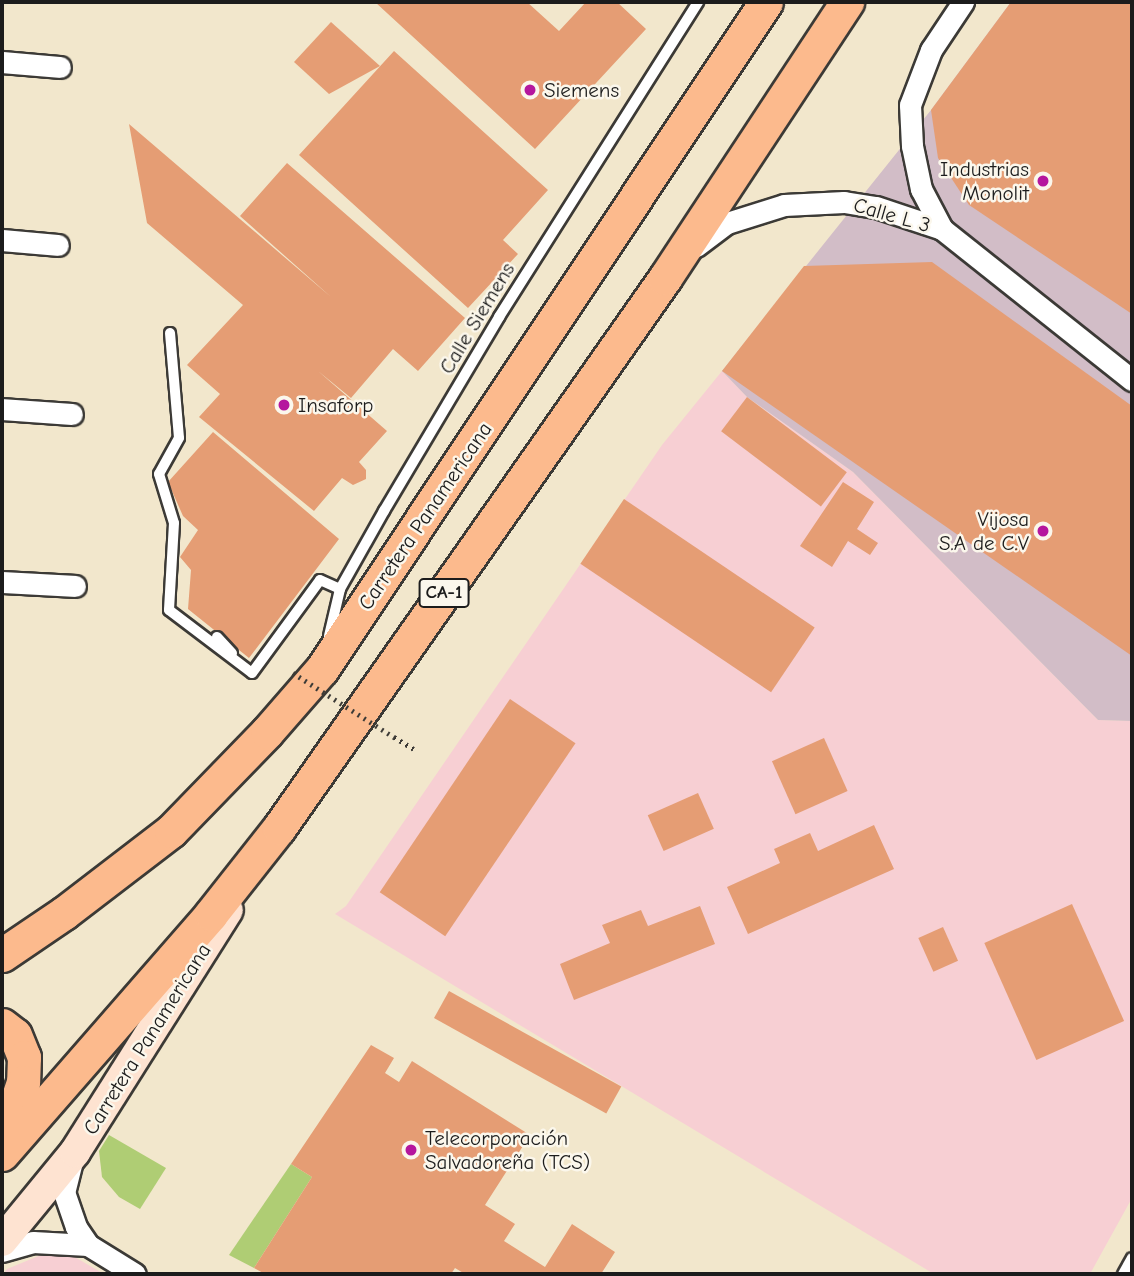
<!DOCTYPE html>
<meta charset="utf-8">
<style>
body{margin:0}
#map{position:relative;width:1134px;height:1276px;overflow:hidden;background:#f2e7cc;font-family:"Comic Neue",sans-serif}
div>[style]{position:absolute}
.built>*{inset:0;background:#f7cfd3}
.industrial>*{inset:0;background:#d2bdc7}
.green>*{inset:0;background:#afcd74}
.building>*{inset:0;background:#e59d74;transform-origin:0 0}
.path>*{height:4.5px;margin-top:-2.25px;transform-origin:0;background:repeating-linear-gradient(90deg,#3c3a36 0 2px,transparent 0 7px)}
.roads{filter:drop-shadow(2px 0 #3c3a36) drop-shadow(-2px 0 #3c3a36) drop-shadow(0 2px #3c3a36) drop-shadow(0 -2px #3c3a36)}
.lane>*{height:10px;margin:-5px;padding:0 5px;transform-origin:5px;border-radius:5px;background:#fff}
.street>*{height:21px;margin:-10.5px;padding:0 10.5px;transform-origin:10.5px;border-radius:10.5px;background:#fff}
.secondary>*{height:30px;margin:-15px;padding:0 15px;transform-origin:15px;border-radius:15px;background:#fee3d1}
.primary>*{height:33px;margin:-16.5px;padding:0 16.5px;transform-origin:16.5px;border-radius:16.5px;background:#fcba8d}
.path-bridge>*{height:4.5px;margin-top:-2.25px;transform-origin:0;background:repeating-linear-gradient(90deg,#3c3a36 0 2px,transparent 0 7px)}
.dots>*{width:19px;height:19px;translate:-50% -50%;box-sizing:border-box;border:4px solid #fbf7ec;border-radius:50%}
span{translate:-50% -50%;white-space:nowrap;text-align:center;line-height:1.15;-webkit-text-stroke:5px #fbf7ec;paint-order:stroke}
.shield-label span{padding:2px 5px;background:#fbf7ec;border:2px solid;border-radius:5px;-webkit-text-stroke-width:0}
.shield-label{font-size:19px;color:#1c1c1c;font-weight:700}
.poi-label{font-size:21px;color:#1c1c1c}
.left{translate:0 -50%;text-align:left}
.right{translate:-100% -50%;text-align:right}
.street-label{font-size:21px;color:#1c1c1c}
.frame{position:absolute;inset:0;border:4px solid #1c1c1c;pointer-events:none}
</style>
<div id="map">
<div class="built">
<i style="clip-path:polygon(722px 371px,747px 397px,853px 472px,1098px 720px,1132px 721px,1132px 1198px,1090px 1274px,934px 1274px,335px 914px,346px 906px,662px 445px)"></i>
<i style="clip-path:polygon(41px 1255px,73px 1256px,104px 1274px,3px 1274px,7px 1269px)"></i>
</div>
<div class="industrial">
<i style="clip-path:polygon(1011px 2px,1132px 2px,1132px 721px,1098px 720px,853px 472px,747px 397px,722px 371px,931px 110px)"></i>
</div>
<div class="green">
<i style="clip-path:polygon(109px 1135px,166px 1168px,140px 1209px,119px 1197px,102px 1177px,99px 1151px)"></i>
<i style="clip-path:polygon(291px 1164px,312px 1177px,254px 1268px,229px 1255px)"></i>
</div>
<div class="building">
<i style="clip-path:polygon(375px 2px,527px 2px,559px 31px,586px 2px,617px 2px,646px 29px,535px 149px)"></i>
<i style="clip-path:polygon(1011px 2px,1132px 2px,1132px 314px,969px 205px,938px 158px,931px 110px)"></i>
<i style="clip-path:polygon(331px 22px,380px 66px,329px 94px,294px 62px)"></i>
<i style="clip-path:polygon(394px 51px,548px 190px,503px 240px,518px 254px,468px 308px,299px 155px)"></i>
<i style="clip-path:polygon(129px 124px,331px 297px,240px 216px,287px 163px,465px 318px,418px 371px,393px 349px,351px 398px,318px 371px,387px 431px,359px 462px,366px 470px,366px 479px,353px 485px,342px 478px,314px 511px,199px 417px,220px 394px,187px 365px,243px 305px,147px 223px)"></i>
<i style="clip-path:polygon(932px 262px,1132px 406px,1132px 656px,722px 371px,804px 266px)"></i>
<i style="left:747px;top:397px;width:125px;height:43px;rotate:37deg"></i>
<i style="clip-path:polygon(213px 432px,339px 539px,249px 658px,188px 609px,191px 570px,180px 557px,198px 530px,183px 516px,168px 482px)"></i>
<i style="clip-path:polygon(843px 482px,874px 502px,857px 529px,878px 543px,870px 555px,848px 541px,832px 567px,800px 546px)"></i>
<i style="left:624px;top:499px;width:230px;height:78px;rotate:34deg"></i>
<i style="left:510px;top:699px;width:79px;height:233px;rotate:34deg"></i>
<i style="left:824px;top:738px;width:58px;height:57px;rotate:66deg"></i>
<i style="left:698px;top:793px;width:39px;height:55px;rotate:66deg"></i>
<i style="clip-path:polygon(874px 825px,894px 869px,748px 934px,727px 887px,780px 863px,774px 849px,810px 833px,818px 851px)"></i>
<i style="left:1072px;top:904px;width:128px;height:96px;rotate:66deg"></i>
<i style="clip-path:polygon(700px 906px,715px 944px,574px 1000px,560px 964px,610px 943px,602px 925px,641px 910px,648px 926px)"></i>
<i style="left:943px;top:927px;width:37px;height:27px;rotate:66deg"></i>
<i style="left:449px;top:991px;width:197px;height:31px;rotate:29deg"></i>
<i style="clip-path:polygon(371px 1045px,394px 1058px,385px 1073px,399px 1082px,412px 1061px,530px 1135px,485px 1205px,515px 1224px,504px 1241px,545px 1267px,572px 1224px,615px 1252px,601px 1274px,465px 1274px,455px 1268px,451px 1274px,265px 1274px,254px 1268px,312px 1177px,291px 1164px)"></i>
</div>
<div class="path">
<i style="left:394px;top:737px;width:23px;rotate:31deg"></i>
</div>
<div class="roads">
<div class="lane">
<i style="left:170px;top:333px;width:105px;rotate:85.1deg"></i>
<i style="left:179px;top:438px;width:41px;rotate:119.1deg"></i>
<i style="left:159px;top:474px;width:51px;rotate:73deg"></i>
<i style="left:174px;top:523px;width:87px;rotate:93.3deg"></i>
<i style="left:169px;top:610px;width:104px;rotate:37.2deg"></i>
<i style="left:252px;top:673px;width:115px;rotate:-53.8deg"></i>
<i style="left:320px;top:580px;width:22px;rotate:24deg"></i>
<i style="left:329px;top:636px;width:48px;rotate:-76.8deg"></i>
<i style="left:340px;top:589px;width:90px;rotate:-60.6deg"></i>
<i style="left:384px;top:511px;width:226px;rotate:-59.3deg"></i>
<i style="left:499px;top:317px;width:373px;rotate:-57.7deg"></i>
<i style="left:217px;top:637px;width:22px;rotate:47deg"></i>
<i style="left:1123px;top:1274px;width:18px;rotate:-61deg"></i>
</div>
<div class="street">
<i style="left:2px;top:62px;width:58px;rotate:4.9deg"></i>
<i style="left:942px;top:229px;width:45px;rotate:-117.7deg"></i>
<i style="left:921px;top:189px;width:44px;rotate:-101.8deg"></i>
<i style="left:912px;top:146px;width:41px;rotate:-92.8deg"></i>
<i style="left:910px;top:105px;width:59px;rotate:-69.1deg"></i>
<i style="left:931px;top:50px;width:58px;rotate:-56.3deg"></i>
<i style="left:2px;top:240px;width:56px;rotate:5.1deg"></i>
<i style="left:696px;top:246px;width:39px;rotate:-37deg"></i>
<i style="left:727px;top:223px;width:60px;rotate:-17.5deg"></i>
<i style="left:784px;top:205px;width:60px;rotate:-2.9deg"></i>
<i style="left:844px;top:202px;width:32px;rotate:9deg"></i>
<i style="left:876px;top:207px;width:70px;rotate:18.4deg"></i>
<i style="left:942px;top:229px;width:243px;rotate:38.5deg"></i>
<i style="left:2px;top:409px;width:70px;rotate:4.1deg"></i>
<i style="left:2px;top:582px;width:73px;rotate:3.1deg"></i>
<i style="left:72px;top:1161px;width:32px;rotate:104deg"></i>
<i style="left:64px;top:1192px;width:37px;rotate:71deg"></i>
<i style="left:76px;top:1227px;width:22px;rotate:56deg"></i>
<i style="left:88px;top:1245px;width:55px;rotate:31.7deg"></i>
<i style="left:2px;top:1251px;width:32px;rotate:-16deg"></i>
<i style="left:33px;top:1242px;width:55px;rotate:3.1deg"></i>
</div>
<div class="secondary">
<i style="left:2px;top:1241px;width:115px;rotate:-50.6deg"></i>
<i style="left:75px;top:1152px;width:286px;rotate:-57.7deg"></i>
</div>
<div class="primary">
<i style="left:2px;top:955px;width:75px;rotate:-34.1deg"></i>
<i style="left:64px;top:913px;width:135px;rotate:-37.5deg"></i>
<i style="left:171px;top:831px;width:138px;rotate:-45.9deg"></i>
<i style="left:267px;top:732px;width:84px;rotate:-48.9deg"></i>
<i style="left:322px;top:669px;width:801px;rotate:-56.35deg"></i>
<i style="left:2px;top:1025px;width:16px;rotate:38deg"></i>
<i style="left:15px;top:1035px;width:24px;rotate:68deg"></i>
<i style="left:24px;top:1057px;width:25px;rotate:92deg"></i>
<i style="left:23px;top:1082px;width:65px;rotate:108.7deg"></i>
<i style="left:2px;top:1154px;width:318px;rotate:-48.9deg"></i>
<i style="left:211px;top:914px;width:110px;rotate:-51.7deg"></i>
<i style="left:279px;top:828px;width:672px;rotate:-54.94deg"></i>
<i style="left:665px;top:278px;width:331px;rotate:-56.6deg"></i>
</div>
</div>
<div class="path-bridge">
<i style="left:293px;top:673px;width:120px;rotate:32.4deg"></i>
</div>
<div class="dots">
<i style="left:530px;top:90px;background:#b5179e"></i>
<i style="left:1043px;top:181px;background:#b5179e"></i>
<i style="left:284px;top:405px;background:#b5179e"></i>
<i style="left:1043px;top:531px;background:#b5179e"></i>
<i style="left:411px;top:1150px;background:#b5179e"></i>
</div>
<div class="shield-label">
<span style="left:444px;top:593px">CA-1</span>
</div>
<div class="poi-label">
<span class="left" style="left:544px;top:90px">Siemens</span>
<span class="right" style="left:1029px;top:181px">Industrias<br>Monolit</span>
<span class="left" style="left:298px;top:405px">Insaforp</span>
<span class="right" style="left:1029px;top:531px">Vijosa<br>S.A de C.V</span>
<span class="left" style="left:425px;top:1150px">Telecorporación<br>Salvadoreña (TCS)</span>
</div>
<div class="street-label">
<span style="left:892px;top:215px;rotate:16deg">Calle L 3</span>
<span style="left:477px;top:318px;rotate:-59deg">Calle Siemens</span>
<span style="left:425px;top:516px;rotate:-56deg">Carretera Panamericana</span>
<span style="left:147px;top:1039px;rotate:-58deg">Carretera Panamericana</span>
</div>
<div class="frame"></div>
</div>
